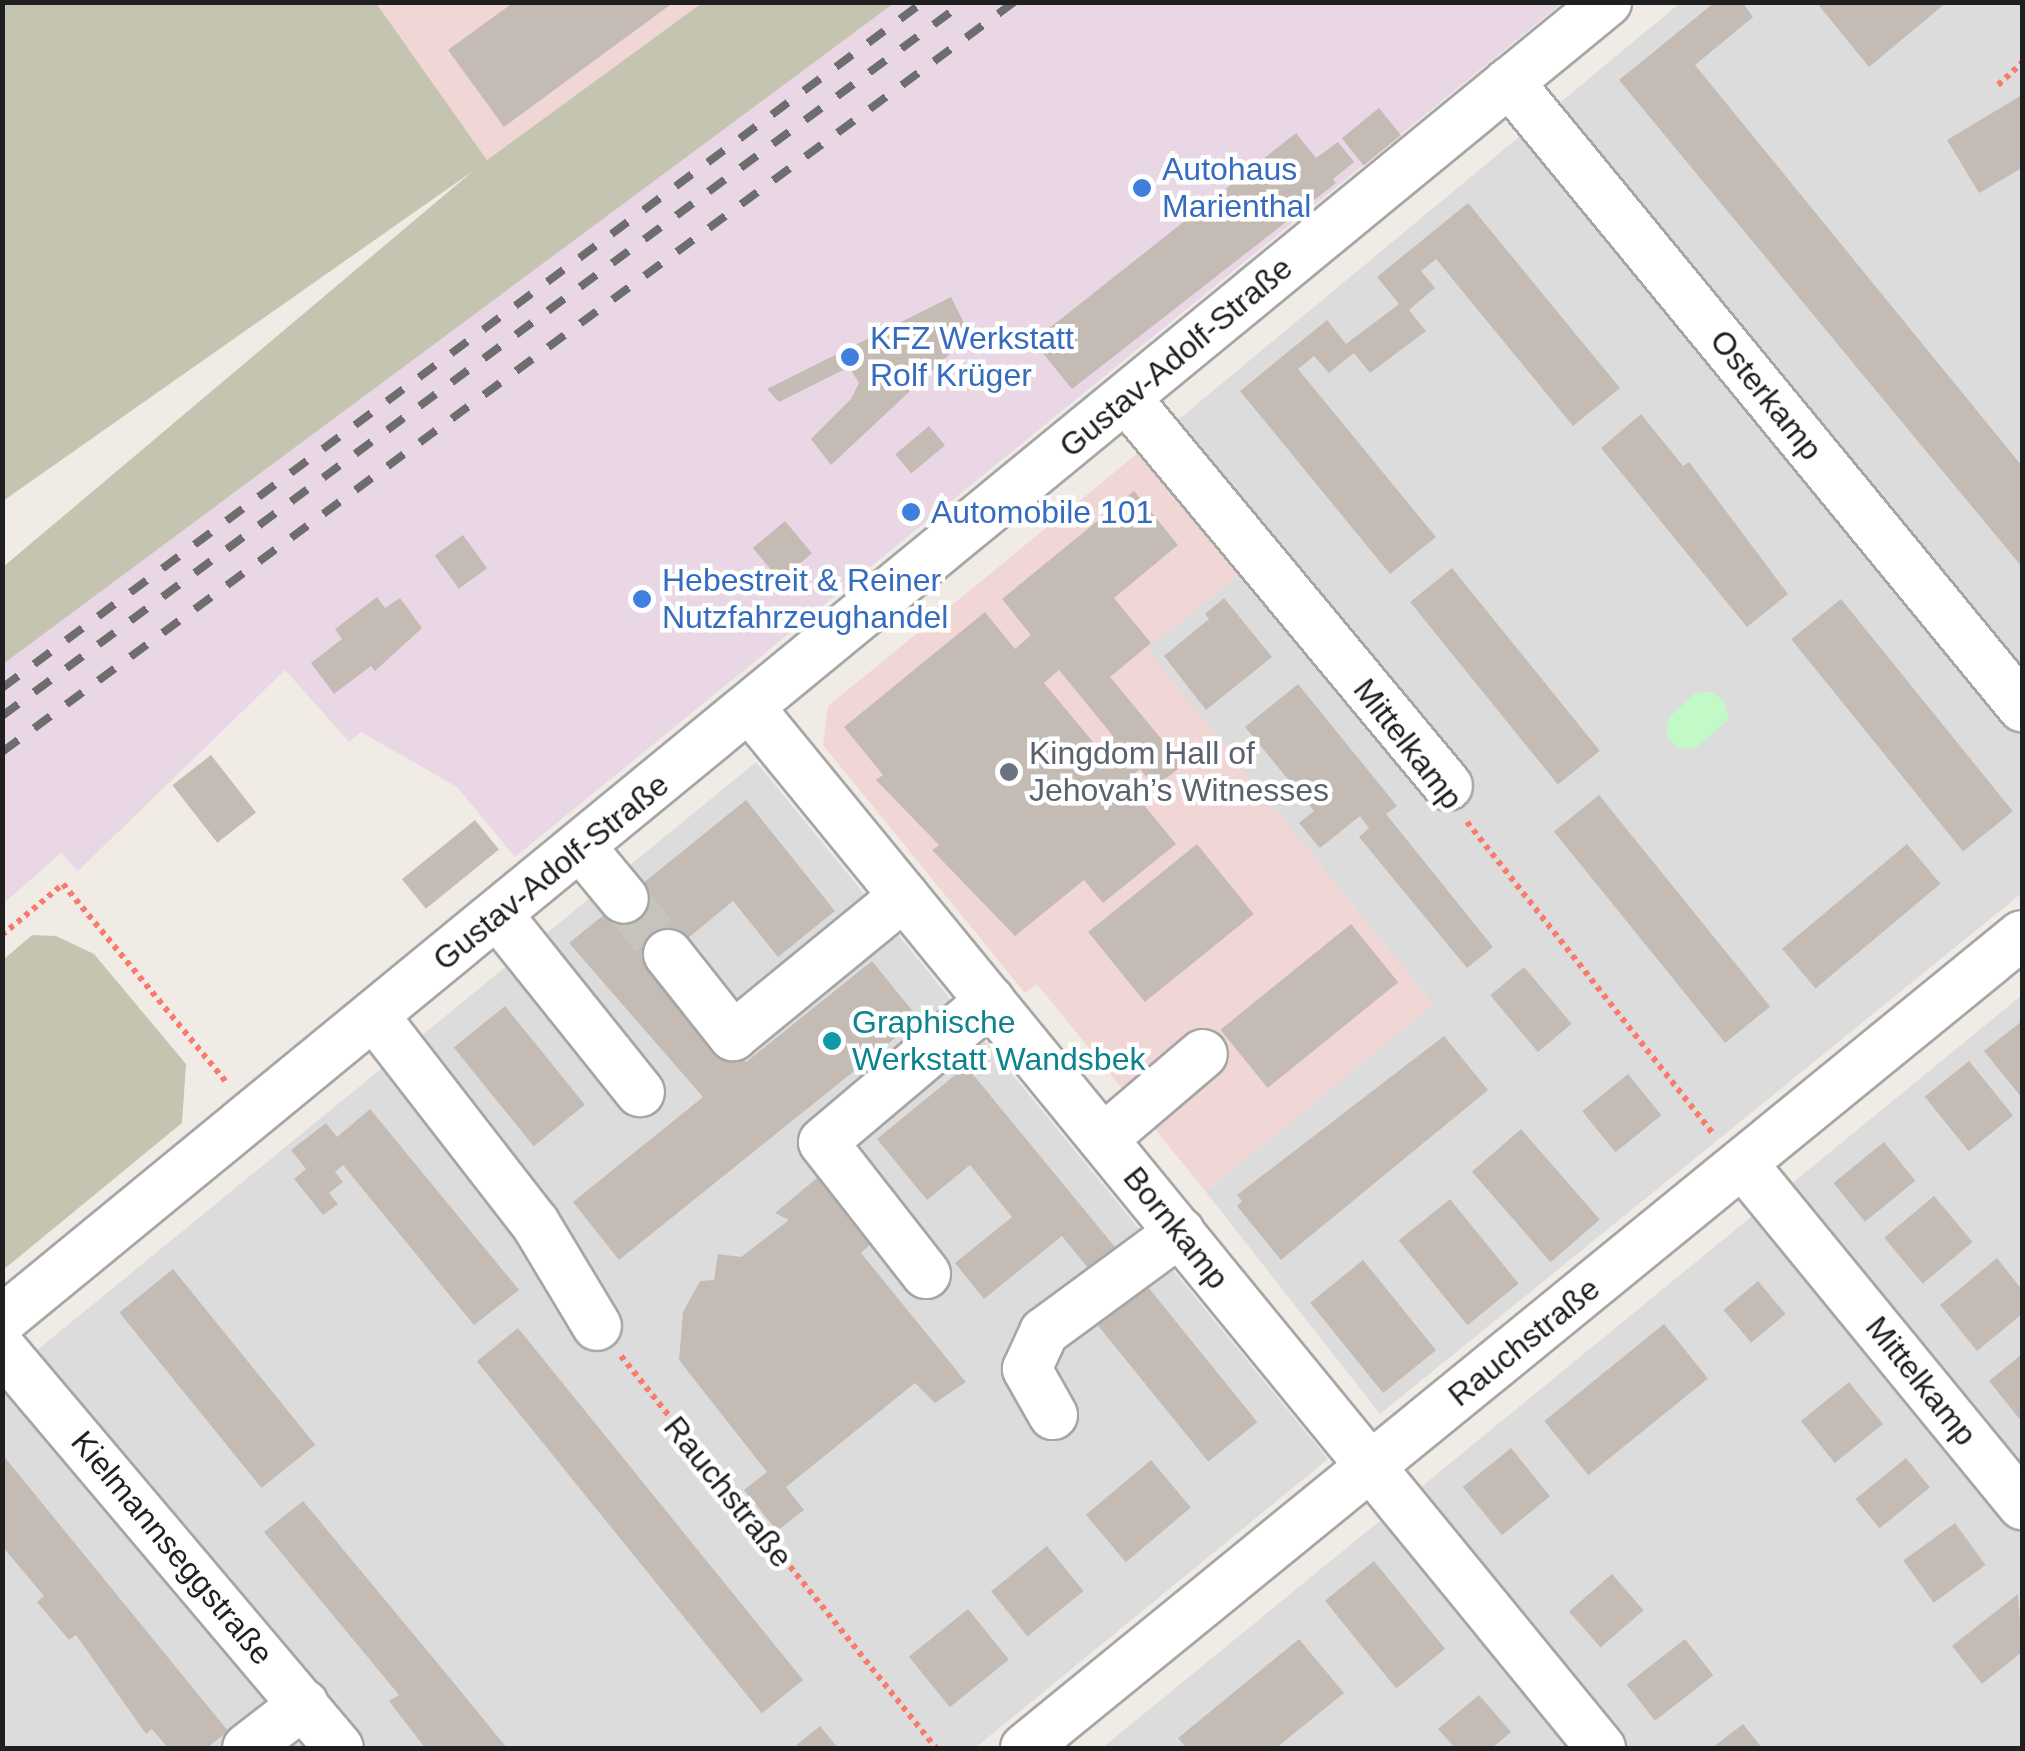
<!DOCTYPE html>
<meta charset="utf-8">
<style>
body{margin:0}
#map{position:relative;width:2025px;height:1751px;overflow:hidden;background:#f0ece5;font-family:Arial,sans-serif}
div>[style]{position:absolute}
.residential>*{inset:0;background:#dddcdc}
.commercial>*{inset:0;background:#f0d6d4}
.industrial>*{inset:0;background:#e9d7e5}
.construction>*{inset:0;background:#c4c4b0}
.park>*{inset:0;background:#c2fac7}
.building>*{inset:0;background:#c4bcb4;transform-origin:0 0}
.minor-tunnel>*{height:48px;margin-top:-24px;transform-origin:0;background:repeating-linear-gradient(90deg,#c6c3bd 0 48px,transparent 0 72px)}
.path>*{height:6px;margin-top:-3px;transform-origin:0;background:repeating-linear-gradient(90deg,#fa7b6c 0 5px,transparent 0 10px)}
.roads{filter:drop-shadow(2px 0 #a6a6a6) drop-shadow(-2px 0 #a6a6a6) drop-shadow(0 2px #a6a6a6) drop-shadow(0 -2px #a6a6a6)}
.minor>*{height:48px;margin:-24px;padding:0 24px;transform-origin:24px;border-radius:24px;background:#fff}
.rail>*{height:8px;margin-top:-4px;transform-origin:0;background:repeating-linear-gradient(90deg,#6d6d6d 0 20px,transparent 0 40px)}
.dots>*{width:28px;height:28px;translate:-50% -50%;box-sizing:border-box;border:5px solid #fff;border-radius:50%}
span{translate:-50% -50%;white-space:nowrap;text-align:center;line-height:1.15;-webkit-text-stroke:9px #fff;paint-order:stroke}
.shop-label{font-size:32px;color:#366cbe}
.left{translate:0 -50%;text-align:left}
.street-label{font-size:32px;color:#1f1f1f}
.worship-label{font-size:32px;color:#5b616d}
.culture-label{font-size:32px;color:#0d838f}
.frame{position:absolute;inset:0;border:5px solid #1f1f1f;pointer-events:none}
</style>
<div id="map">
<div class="residential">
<i style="clip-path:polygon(1680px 3px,2022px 3px,2022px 893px,1380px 1414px,1206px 1192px,1433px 1004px,1146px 649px,1143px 449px)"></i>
<i style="clip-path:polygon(756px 762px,1328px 1459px,975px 1748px,3px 1748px,3px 1378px)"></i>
<i style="clip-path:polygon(2022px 995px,2022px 1748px,1102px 1748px,1509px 1415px)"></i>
</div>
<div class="commercial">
<i style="clip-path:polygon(376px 3px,702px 3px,487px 160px)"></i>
<i style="clip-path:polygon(1143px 449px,1242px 573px,1147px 649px,1433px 1004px,1206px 1192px,1037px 984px,1025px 993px,823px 745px,828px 706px)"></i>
</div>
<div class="industrial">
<i style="clip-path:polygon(702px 3px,1562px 3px,515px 857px,457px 787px,361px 732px,349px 742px,285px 670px,78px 871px,61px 853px,3px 904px,3px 567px)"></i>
</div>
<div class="construction">
<i style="clip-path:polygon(3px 2px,376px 3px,487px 160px,702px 3px,894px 3px,3px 664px,3px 567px,473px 171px,3px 501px)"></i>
<i style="clip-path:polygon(32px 935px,56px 936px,94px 954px,186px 1064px,182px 1123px,3px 1270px,3px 960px)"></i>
</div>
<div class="park">
<i style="clip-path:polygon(1711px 692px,1724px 701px,1729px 719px,1697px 747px,1679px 749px,1667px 735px,1669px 718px,1695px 693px)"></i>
</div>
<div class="building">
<i style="clip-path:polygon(514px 2px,674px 2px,504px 127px,448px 50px)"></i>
<i style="clip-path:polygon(1715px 2px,1742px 2px,1753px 17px,1695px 65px,2022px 466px,2022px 567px,1619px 80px)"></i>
<i style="clip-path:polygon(1816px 2px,1947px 2px,1869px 67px)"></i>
<i style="clip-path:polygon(2022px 95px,2022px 168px,1979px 193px,1947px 140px)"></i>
<i style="left:1379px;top:108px;width:35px;height:48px;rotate:51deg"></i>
<i style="clip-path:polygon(1296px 133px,1316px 158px,1338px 142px,1354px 162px,1333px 179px,1336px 183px,1072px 389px,1033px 341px)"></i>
<i style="clip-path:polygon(1468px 203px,1620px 388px,1573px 426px,1436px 259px,1421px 271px,1435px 288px,1409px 310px,1426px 331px,1370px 373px,1354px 353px,1329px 373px,1314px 356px,1298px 369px,1436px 537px,1390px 574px,1240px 391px,1327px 320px,1346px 344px,1399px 304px,1377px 277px)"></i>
<i style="clip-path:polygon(951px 297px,970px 335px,831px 465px,811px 439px,851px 399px,859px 383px,849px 367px,779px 402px,767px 389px)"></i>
<i style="clip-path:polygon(1641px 414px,1683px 466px,1689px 462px,1788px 594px,1747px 627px,1601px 448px)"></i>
<i style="left:929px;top:426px;width:25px;height:44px;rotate:50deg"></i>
<i style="clip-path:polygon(evenodd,1134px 491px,1178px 545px,1114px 598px,1151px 643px,1110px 677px,1183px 765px,1155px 787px,1140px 769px,1125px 782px,1176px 844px,1103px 903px,1084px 880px,1015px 936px,932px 850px,939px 845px,876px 780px,883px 775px,844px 727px,985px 612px,1015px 649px,1031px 635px,1002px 599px,1134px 491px,1059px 670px,1113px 736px,1098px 748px,1044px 683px,1059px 670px)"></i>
<i style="left:785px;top:521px;width:42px;height:42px;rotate:50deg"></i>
<i style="left:463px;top:535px;width:41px;height:35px;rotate:54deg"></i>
<i style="left:1452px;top:568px;width:235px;height:54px;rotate:51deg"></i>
<i style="clip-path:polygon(377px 597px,385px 608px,400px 598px,422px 628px,375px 671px,371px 666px,334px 694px,311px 663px,342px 639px,335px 629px)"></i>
<i style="clip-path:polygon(1224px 598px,1272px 657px,1206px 710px,1164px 656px,1209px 619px,1205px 614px)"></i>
<i style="left:1841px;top:599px;width:273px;height:64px;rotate:51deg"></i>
<i style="clip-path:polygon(1298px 684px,1397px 806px,1386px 814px,1493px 947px,1467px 968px,1359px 837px,1369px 828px,1360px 816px,1320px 848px,1299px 823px,1314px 811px,1245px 727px)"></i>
<i style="left:211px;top:755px;width:73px;height:49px;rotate:52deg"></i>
<i style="left:1599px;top:795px;width:272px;height:58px;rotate:51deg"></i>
<i style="clip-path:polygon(746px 800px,835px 911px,778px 957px,733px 901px,659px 962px,746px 1062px,872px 961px,919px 1019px,619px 1260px,573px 1202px,703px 1097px,569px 943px)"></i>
<i style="left:475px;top:820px;width:38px;height:94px;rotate:51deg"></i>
<i style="left:1197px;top:844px;width:90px;height:140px;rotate:51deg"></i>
<i style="left:1907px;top:844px;width:52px;height:163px;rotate:50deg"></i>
<i style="left:1351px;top:924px;width:75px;height:168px;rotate:51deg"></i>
<i style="left:1524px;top:967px;width:74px;height:44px;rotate:50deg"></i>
<i style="left:505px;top:1006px;width:127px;height:66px;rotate:51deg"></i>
<i style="clip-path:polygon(2022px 1021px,2022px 1098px,1984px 1051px)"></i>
<i style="clip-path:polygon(1444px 1036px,1488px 1090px,1281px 1260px,1237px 1206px,1242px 1201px,1237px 1195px)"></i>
<i style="left:1969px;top:1061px;width:70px;height:57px;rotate:51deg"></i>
<i style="clip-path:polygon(966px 1066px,1119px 1252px,1093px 1274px,1062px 1236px,984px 1299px,955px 1263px,1012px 1217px,970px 1165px,927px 1200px,877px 1139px)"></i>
<i style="left:1628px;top:1074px;width:53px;height:59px;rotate:51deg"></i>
<i style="clip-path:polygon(370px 1109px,519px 1290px,474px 1325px,343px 1165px,335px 1172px,343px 1182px,329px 1193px,338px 1204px,323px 1215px,294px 1179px,306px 1169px,291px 1150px,326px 1123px,337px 1137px)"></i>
<i style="left:1521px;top:1129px;width:120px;height:65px;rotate:49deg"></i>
<i style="left:1884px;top:1142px;width:50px;height:65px;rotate:51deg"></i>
<i style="clip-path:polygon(818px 1177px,873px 1242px,861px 1253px,966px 1382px,935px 1403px,915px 1383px,786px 1487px,804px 1510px,777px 1531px,744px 1490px,767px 1472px,679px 1360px,683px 1312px,700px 1281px,714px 1280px,718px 1254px,741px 1257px,789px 1220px,775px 1213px)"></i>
<i style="left:1934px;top:1196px;width:60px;height:65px;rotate:50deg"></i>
<i style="left:1450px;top:1199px;width:109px;height:66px;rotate:51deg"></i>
<i style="clip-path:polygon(1997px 1258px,2022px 1290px,2022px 1314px,1977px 1351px,1940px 1305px)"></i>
<i style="left:1363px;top:1260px;width:116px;height:68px;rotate:51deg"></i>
<i style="left:173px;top:1269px;width:226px;height:69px;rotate:51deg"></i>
<i style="left:1139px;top:1276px;width:188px;height:63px;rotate:51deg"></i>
<i style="left:1758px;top:1281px;width:43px;height:45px;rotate:50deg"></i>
<i style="left:1664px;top:1324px;width:70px;height:154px;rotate:51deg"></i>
<i style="left:518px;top:1328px;width:453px;height:53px;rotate:51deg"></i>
<i style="clip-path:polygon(2022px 1354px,2022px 1422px,1989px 1381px)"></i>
<i style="left:1849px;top:1382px;width:54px;height:62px;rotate:51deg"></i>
<i style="left:1511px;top:1448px;width:62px;height:62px;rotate:51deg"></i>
<i style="clip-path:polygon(2px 1454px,228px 1731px,207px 1748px,168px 1748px,152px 1729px,146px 1734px,76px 1635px,69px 1640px,37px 1602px,44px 1596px,2px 1546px)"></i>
<i style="left:1906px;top:1458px;width:38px;height:65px;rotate:51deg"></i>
<i style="left:1151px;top:1460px;width:62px;height:85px;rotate:50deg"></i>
<i style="clip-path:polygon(303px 1501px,449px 1677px,507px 1748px,425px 1748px,389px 1701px,399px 1695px,264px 1532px)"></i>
<i style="left:1955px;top:1523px;width:52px;height:64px;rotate:54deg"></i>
<i style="left:1047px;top:1546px;width:58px;height:72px;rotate:51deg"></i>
<i style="left:1374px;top:1561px;width:113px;height:63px;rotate:51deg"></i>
<i style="left:1612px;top:1574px;width:48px;height:57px;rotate:49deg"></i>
<i style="clip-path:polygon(2018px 1594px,2022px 1652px,1982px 1684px,1952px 1646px)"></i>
<i style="left:968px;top:1609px;width:65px;height:76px;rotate:51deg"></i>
<i style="clip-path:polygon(1299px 1639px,1344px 1693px,1276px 1748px,1186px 1748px,1178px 1738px)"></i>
<i style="left:1685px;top:1639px;width:46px;height:74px;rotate:52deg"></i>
<i style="clip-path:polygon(1479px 1695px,1511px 1732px,1492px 1748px,1455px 1748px,1438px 1729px)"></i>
<i style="clip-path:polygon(1743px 1724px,1762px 1748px,1712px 1748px)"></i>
<i style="clip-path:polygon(820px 1726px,838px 1748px,793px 1748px)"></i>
</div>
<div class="minor-tunnel">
<i style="left:624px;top:899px;width:70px;rotate:51.3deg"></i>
</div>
<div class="path">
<i style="left:1998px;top:85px;width:33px;rotate:-43deg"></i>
<i style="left:1467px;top:822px;width:397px;rotate:51.7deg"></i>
<i style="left:2px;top:935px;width:80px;rotate:-39.9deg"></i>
<i style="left:63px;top:884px;width:256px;rotate:50.5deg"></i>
<i style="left:621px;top:1356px;width:503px;rotate:51.22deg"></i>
</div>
<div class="roads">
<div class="minor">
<i style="left:1509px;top:82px;width:809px;rotate:50.62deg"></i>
<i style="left:1126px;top:398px;width:504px;rotate:50.31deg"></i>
<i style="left:750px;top:708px;width:1344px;rotate:50.71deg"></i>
<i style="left:581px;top:847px;width:67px;rotate:50.4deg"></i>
<i style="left:498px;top:915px;width:227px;rotate:51.3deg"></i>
<i style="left:668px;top:954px;width:105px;rotate:51.6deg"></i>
<i style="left:733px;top:1036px;width:221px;rotate:-39.3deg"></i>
<i style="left:375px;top:1017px;width:261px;rotate:52.2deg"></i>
<i style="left:535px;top:1223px;width:120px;rotate:59deg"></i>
<i style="left:1103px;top:1139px;width:131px;rotate:-40.4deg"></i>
<i style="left:1743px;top:1164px;width:441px;rotate:50.7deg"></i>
<i style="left:926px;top:1274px;width:167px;rotate:-128deg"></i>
<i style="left:823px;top:1142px;width:219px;rotate:-40.2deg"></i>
<i style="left:2px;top:1320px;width:2077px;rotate:-39.39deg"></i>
<i style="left:2px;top:1349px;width:522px;rotate:49.82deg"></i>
<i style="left:1053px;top:1415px;width:53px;rotate:-119.5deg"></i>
<i style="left:1027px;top:1369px;width:41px;rotate:-65.3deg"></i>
<i style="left:1044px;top:1332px;width:169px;rotate:-36.3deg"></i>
<i style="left:247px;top:1748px;width:72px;rotate:-37.7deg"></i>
<i style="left:1025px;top:1748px;width:1286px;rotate:-39.2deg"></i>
</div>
</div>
<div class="rail">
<i style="left:2px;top:688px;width:1148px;rotate:-36.68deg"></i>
<i style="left:2px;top:716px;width:1198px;rotate:-36.58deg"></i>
<i style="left:2px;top:752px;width:1260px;rotate:-36.54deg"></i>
</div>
<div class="dots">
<i style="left:1142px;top:188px;background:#3f7fe0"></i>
<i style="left:850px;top:357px;background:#3f7fe0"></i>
<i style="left:911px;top:512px;background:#3f7fe0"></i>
<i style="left:642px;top:599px;background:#3f7fe0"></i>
<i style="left:1009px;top:772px;background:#6b7280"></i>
<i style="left:832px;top:1041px;background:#0f9aa8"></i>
</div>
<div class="shop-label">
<span class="left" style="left:1162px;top:188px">Autohaus<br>Marienthal</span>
<span class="left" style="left:870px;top:357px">KFZ Werkstatt<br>Rolf Krüger</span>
<span class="left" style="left:931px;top:512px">Automobile 101</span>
<span class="left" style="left:662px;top:599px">Hebestreit &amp; Reiner<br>Nutzfahrzeughandel</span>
</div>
<div class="street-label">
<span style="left:1176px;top:357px;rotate:-40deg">Gustav-Adolf-Straße</span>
<span style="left:1766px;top:395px;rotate:51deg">Osterkamp</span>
<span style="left:1408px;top:744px;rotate:52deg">Mittelkamp</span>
<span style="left:551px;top:872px;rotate:-39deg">Gustav-Adolf-Straße</span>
<span style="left:1176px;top:1228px;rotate:51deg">Bornkamp</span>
<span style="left:1524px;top:1342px;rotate:-39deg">Rauchstraße</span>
<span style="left:1921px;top:1381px;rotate:51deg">Mittelkamp</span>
<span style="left:728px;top:1492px;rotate:51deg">Rauchstraße</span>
<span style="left:172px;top:1548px;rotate:50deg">Kielmannseggstraße</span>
</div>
<div class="worship-label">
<span class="left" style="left:1029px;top:772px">Kingdom Hall of<br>Jehovah’s Witnesses</span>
</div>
<div class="culture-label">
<span class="left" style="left:852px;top:1041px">Graphische<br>Werkstatt Wandsbek</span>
</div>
<div class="frame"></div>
</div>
